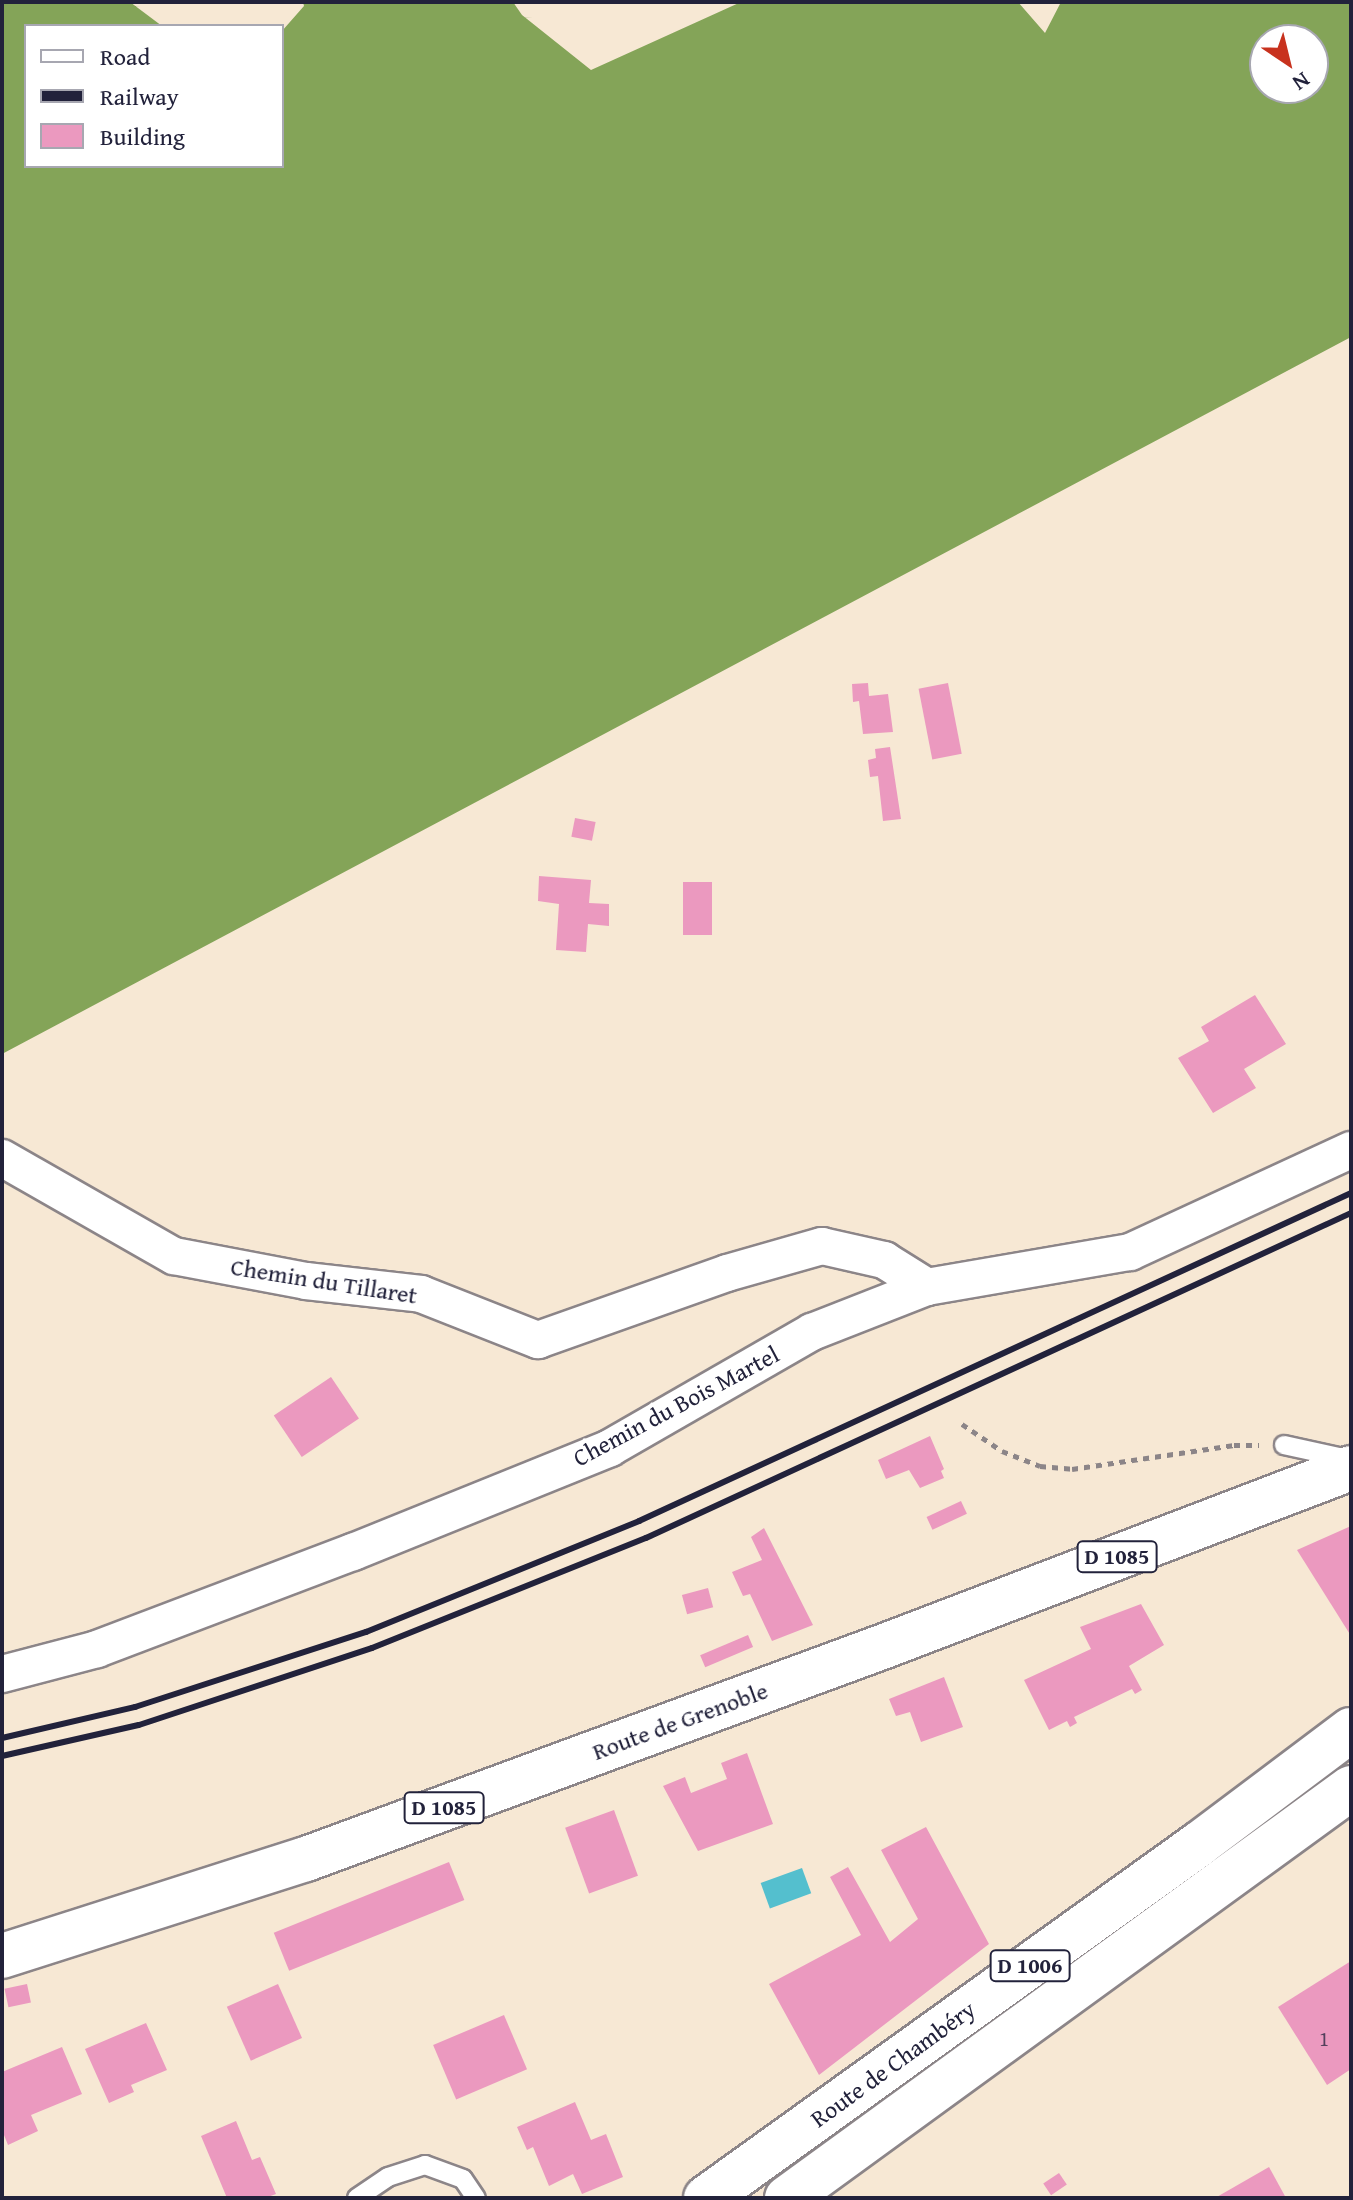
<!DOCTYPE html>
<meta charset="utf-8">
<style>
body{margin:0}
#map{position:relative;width:1353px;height:2200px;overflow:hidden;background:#f7e8d4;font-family:"Gentium Book Plus",serif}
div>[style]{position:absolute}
.forest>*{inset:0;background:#84a458}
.water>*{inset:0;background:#54bfce;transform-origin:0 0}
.building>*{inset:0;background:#eb99bf;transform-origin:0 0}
.path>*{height:5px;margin-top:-2.5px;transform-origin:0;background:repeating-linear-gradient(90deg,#8c8588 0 6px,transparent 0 12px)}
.roads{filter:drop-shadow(2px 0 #8c8588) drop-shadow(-2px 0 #8c8588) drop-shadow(0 2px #8c8588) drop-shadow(0 -2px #8c8588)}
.lane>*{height:18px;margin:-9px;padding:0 9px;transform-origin:9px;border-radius:9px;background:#fff}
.street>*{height:36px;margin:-18px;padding:0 18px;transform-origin:18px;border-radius:18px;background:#fff}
.primary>*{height:44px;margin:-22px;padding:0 22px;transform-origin:22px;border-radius:22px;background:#fff}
.rail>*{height:6px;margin:-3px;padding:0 3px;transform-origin:3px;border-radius:3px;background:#22223b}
span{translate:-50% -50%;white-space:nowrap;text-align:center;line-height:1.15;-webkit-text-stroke:8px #fff;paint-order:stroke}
.number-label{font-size:20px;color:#54405c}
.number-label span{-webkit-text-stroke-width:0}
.shield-label span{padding:2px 6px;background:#fff;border:2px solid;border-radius:6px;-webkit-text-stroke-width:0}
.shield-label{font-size:22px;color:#22223b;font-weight:700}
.street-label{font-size:24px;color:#22223b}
.frame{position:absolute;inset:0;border:4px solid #22223b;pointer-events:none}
.legend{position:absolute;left:24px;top:24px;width:260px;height:144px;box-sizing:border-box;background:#fff;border:2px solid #a7a7b1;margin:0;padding:10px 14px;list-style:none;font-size:24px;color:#22223b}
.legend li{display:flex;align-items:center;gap:16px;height:40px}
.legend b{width:40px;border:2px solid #a7a7b1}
.north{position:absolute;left:1249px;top:24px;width:80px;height:80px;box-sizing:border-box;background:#fff;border:2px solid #a7a7b1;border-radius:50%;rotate:145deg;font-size:22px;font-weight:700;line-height:32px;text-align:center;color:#22223b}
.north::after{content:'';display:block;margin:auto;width:28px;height:36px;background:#c8321e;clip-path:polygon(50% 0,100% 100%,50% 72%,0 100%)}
</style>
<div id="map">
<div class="forest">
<i style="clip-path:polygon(evenodd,2px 2px,130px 2px,162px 26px,26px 26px,26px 166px,282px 166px,282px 31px,304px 6px,303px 2px,513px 2px,522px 15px,591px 70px,741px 2px,1018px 2px,1045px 33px,1061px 2px,1351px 2px,1351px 337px,2px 1054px,2px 2px,1265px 40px,1313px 40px,1313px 88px,1265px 88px,1265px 40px)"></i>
</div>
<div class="water">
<i style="left:802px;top:1868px;width:27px;height:44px;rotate:70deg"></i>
</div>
<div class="building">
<i style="clip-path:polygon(868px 683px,869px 696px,888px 694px,893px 732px,863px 734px,859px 701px,853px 702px,852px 684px)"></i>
<i style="left:948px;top:683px;width:72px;height:30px;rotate:79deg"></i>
<i style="clip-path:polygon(890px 747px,901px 819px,883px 821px,878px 776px,870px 777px,868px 760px,876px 758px,875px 749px)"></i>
<i style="left:575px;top:818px;width:21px;height:19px;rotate:11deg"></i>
<i style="clip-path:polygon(539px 876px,591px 880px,589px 903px,609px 904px,609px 926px,588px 924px,586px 952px,556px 950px,559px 904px,538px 901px)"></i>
<i style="left:683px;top:882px;width:29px;height:53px"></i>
<i style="clip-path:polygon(1255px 995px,1286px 1044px,1244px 1069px,1256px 1088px,1213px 1113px,1178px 1058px,1209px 1041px,1201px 1027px)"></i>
<i style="left:331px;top:1377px;width:50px;height:69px;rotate:56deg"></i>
<i style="clip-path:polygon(930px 1436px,944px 1469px,941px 1471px,944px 1478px,920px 1488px,909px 1470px,886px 1479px,878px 1460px)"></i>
<i style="left:961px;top:1501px;width:14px;height:38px;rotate:65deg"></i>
<i style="clip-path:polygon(1351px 1526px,1351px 1636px,1297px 1550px)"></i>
<i style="clip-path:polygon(764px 1528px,813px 1625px,772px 1641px,750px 1594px,743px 1596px,732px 1572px,762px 1560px,751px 1537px)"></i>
<i style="left:708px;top:1588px;width:20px;height:27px;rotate:75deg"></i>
<i style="clip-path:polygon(1141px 1604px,1164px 1645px,1129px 1666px,1142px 1690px,1135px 1694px,1132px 1689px,1074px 1717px,1077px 1723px,1070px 1727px,1067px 1721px,1049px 1730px,1024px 1680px,1091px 1649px,1080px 1627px)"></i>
<i style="left:748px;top:1635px;width:13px;height:52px;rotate:67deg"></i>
<i style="clip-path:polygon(944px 1677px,963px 1727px,921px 1742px,910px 1712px,896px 1716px,889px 1699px)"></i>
<i style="clip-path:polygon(747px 1753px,773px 1824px,698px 1851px,663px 1786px,685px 1777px,691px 1793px,727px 1779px,721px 1763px)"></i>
<i style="left:614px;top:1810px;width:70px;height:52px;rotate:70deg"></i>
<i style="clip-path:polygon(926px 1827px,989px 1944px,819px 2075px,769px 1984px,861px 1935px,830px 1877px,848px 1867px,890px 1942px,918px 1919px,881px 1850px)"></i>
<i style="left:449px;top:1862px;width:41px;height:189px;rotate:68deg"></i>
<i style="clip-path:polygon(1351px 1961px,1351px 2069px,1327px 2085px,1278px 2007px)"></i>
<i style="left:27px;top:1984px;width:19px;height:23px;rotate:78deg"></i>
<i style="left:278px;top:1984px;width:59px;height:56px;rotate:66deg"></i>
<i style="left:504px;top:2015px;width:59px;height:77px;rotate:67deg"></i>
<i style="clip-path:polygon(146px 2023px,167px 2070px,131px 2085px,134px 2092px,109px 2103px,85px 2049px)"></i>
<i style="clip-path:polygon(62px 2047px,82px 2094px,31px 2115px,38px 2131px,8px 2145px,2px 2130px,2px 2072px)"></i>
<i style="clip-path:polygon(575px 2102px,591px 2140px,606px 2134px,623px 2177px,582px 2194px,573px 2174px,549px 2186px,533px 2147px,527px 2150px,517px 2127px)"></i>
<i style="clip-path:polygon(236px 2121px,252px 2160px,260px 2157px,276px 2194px,265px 2198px,227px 2198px,201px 2136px)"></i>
<i style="clip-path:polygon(1269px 2167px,1286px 2198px,1215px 2198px)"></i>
<i style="left:1059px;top:2173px;width:14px;height:19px;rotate:56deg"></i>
</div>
<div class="path">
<i style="left:962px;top:1424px;width:48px;rotate:34deg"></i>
<i style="left:1002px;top:1451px;width:41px;rotate:21.5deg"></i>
<i style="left:1040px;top:1466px;width:32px;rotate:5deg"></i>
<i style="left:1072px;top:1469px;width:164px;rotate:-8.4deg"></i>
<i style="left:1234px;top:1445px;width:25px"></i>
</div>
<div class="roads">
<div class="lane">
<i style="left:1284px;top:1445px;width:66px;rotate:12.3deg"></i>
<i style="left:357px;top:2198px;width:37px;rotate:-34deg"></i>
<i style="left:388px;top:2177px;width:39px;rotate:-18deg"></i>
<i style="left:425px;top:2165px;width:40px;rotate:20.2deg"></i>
<i style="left:463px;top:2179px;width:23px;rotate:56deg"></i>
</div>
<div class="street">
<i style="left:2px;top:1158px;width:198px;rotate:29.7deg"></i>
<i style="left:174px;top:1256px;width:134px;rotate:10.7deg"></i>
<i style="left:306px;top:1281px;width:116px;rotate:6.4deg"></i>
<i style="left:421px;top:1294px;width:126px;rotate:21.5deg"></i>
<i style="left:538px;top:1340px;width:201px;rotate:-19.5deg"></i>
<i style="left:727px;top:1273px;width:99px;rotate:-15.9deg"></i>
<i style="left:822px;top:1246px;width:64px;rotate:12.7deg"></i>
<i style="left:884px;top:1260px;width:51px;rotate:32.1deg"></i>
<i style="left:2px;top:1674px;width:98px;rotate:-14.7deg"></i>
<i style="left:97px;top:1649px;width:274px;rotate:-20.8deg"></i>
<i style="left:353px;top:1552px;width:277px;rotate:-22deg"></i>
<i style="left:610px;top:1448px;width:233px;rotate:-29.9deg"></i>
<i style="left:812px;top:1332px;width:123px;rotate:-21.4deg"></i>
<i style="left:927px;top:1287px;width:206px;rotate:-9.8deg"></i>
<i style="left:1130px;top:1252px;width:243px;rotate:-24.8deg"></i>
</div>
<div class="primary">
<i style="left:2px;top:1956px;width:319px;rotate:-17.7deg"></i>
<i style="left:306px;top:1859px;width:614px;rotate:-20.21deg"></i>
<i style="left:882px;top:1647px;width:502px;rotate:-20.89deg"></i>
<i style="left:706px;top:2198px;width:607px;rotate:-35.68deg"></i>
<i style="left:1199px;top:1844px;width:190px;rotate:-36.9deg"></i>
<i style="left:787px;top:2198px;width:697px;rotate:-36.02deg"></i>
</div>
</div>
<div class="rail">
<i style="left:2px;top:1738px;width:137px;rotate:-13.1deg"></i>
<i style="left:135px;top:1707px;width:243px;rotate:-18deg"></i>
<i style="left:366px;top:1632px;width:295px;rotate:-22.1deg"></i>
<i style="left:639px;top:1521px;width:784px;rotate:-24.73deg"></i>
<i style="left:2px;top:1756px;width:140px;rotate:-12.8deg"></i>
<i style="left:139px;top:1725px;width:245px;rotate:-18.3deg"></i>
<i style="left:372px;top:1648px;width:295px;rotate:-21.9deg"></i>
<i style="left:646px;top:1538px;width:776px;rotate:-24.75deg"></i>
</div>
<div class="number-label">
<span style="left:1324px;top:2038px">1</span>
</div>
<div class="shield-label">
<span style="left:1117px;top:1557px">D 1085</span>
<span style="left:444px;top:1808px">D 1085</span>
<span style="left:1030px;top:1966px">D 1006</span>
</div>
<div class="street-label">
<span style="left:324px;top:1281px;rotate:9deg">Chemin du Tillaret</span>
<span style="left:676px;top:1406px;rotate:-28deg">Chemin du Bois Martel</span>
<span style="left:680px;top:1721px;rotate:-20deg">Route de Grenoble</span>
<span style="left:893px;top:2064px;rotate:-36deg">Route de Chambéry</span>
</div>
<div class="frame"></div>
<ul class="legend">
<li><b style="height:10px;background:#fff"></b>Road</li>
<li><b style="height:10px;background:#22223b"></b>Railway</li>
<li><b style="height:22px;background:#eb99bf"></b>Building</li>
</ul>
<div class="north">N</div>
</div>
